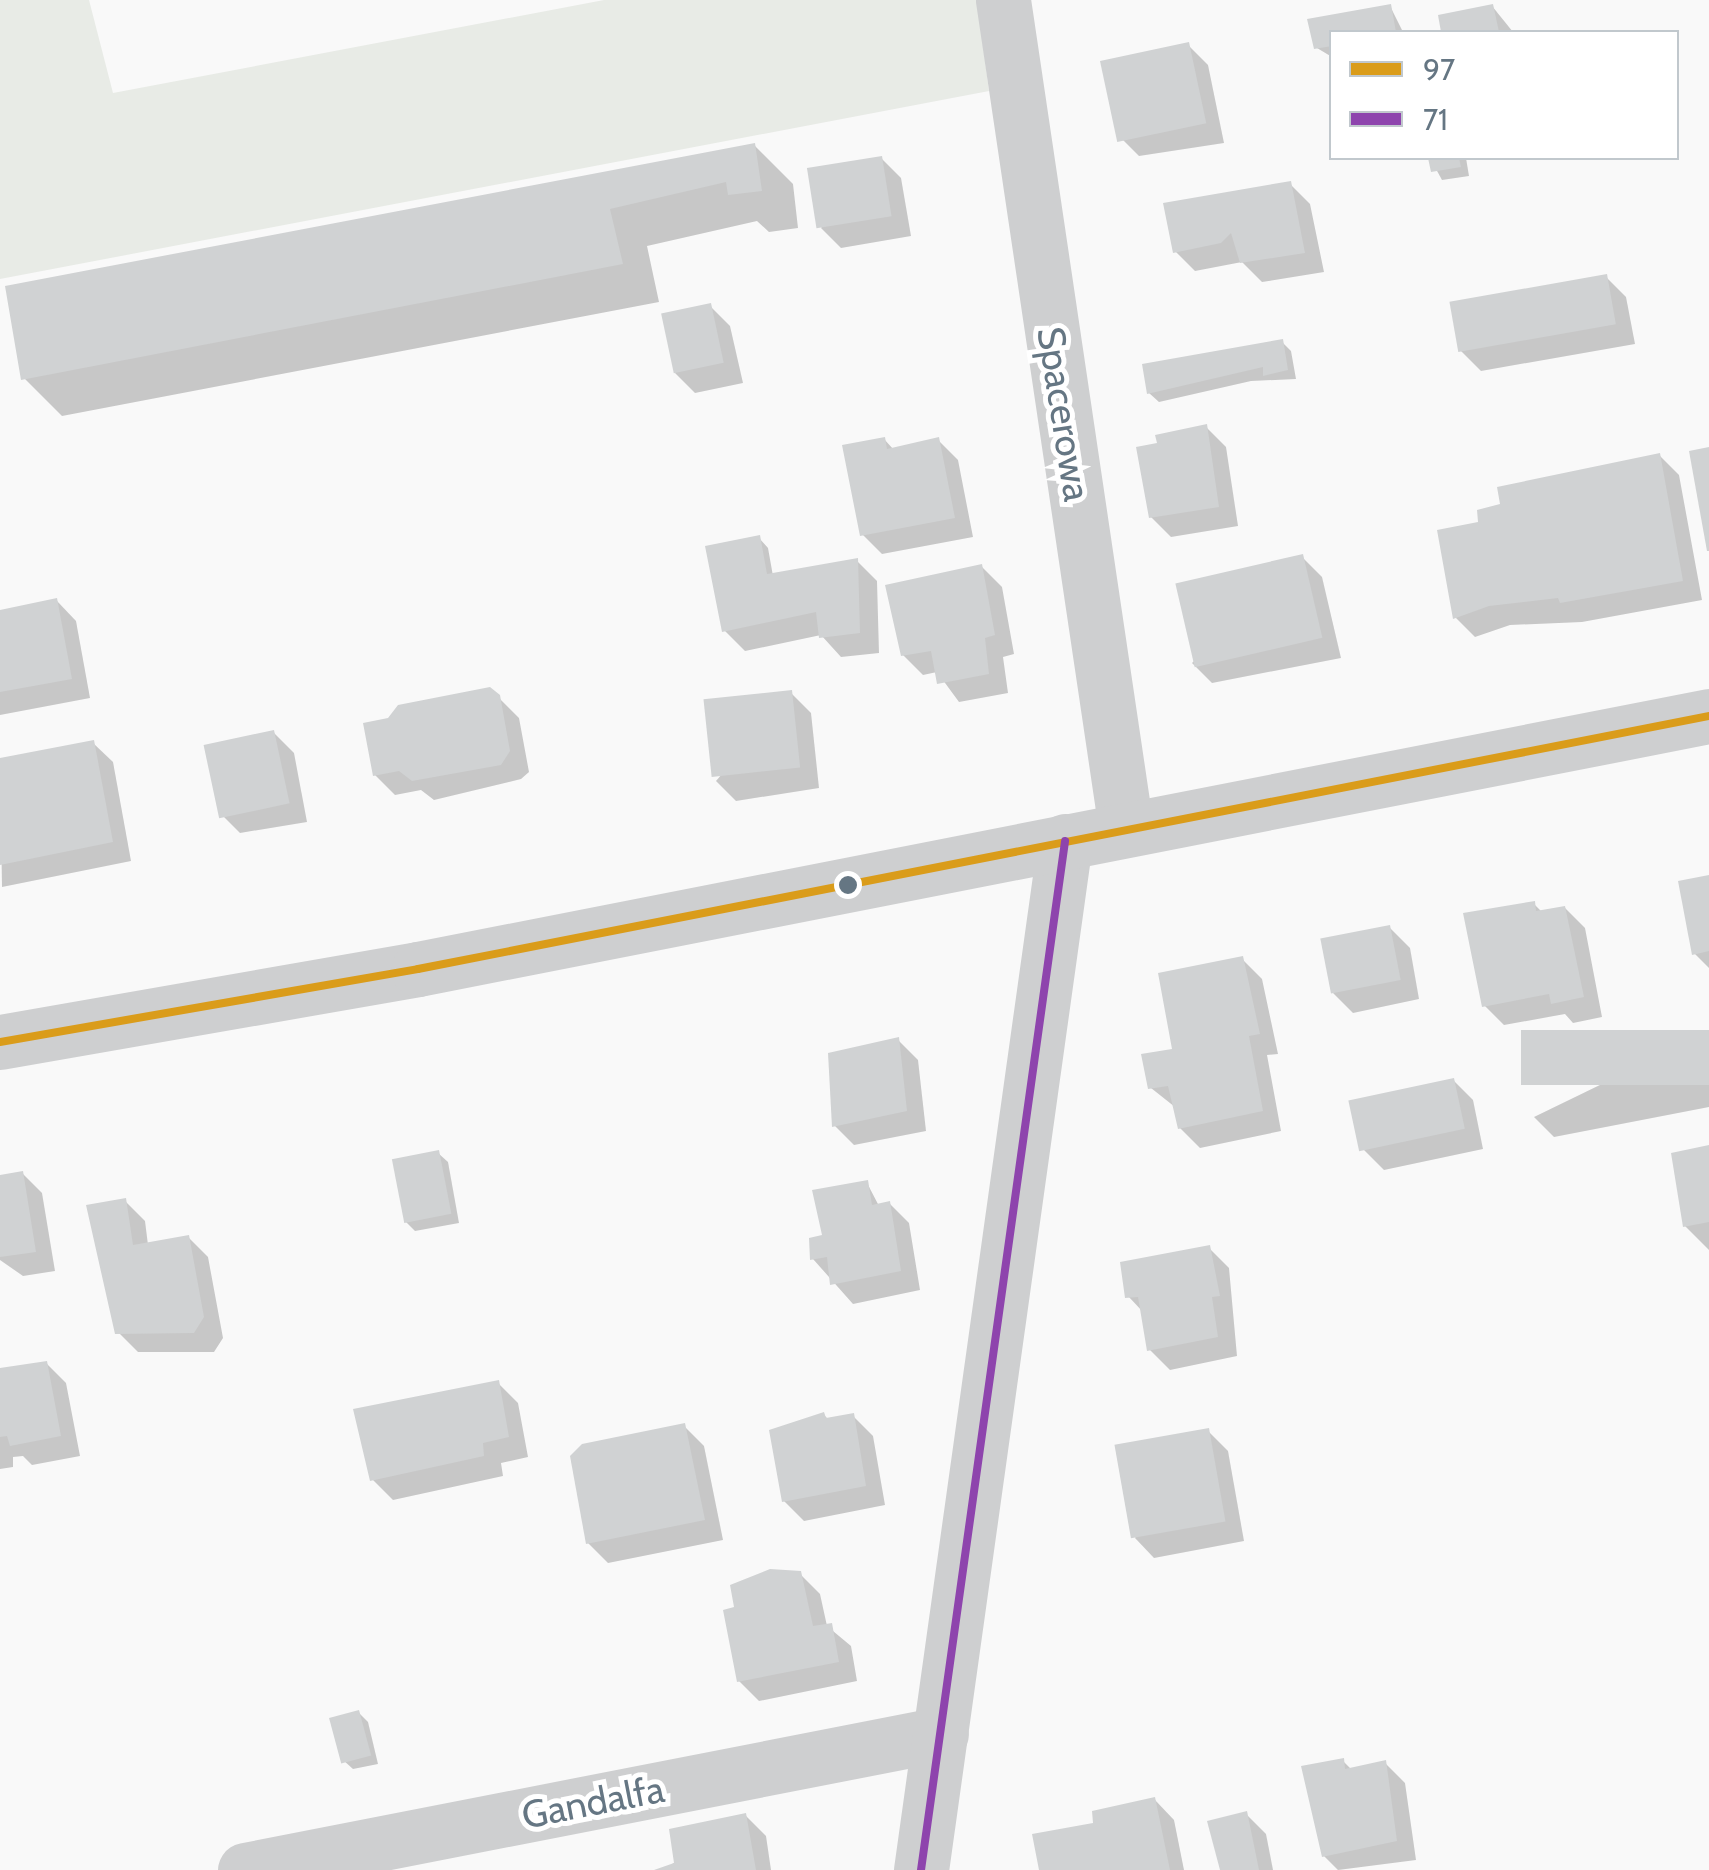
<!DOCTYPE html>
<style>
body{margin:0}
#map{position:relative;width:1709px;height:1870px;overflow:hidden;background:#f9f9f9;font-family:Cabin,sans-serif}
div>[style]{position:absolute}
.green>*{inset:0;background:#e8ebe6}
.shadow>*{inset:0;background:#0003}
.building>*{inset:0;background:#d0d2d3;transform-origin:0 0}
.minor>*{height:55px;margin:-27.5px;padding:0 27.5px;transform-origin:27.5px;border-radius:27.5px;background:#cecfd0}
.tertiary>*{height:55px;margin:-27.5px;padding:0 27.5px;transform-origin:27.5px;border-radius:27.5px;background:#cecfd0}
.bus-1>*{height:8px;margin:-4px;padding:0 4px;transform-origin:4px;border-radius:4px;background:#da9c1a}
.bus-2>*{height:8px;margin:-4px;padding:0 4px;transform-origin:4px;border-radius:4px;background:#8e44ad}
.dots>*{width:28px;height:28px;translate:-50% -50%;box-sizing:border-box;border:5px solid #fff;border-radius:50%}
span{translate:-50% -50%;white-space:nowrap;text-align:center;line-height:1.15;-webkit-text-stroke:10px #fff;paint-order:stroke}
.street-label{font-size:38px;color:#657683}
.legend{position:absolute;left:1329px;top:30px;width:350px;height:130px;box-sizing:border-box;background:#fff;border:2px solid #c1c8cd;margin:0;padding:12px 18px;list-style:none;font-size:30px;color:#657683}
.legend li{display:flex;align-items:center;gap:20px;height:50px}
.legend b{width:50px;border:2px solid #c1c8cd}
</style>
<div id="map">
<div class="green">
<i style="clip-path:polygon(0 0,89px 0,113px 93px,604px 0,977px 0,989px 91px,0 279px)"></i>
</div>
<div class="shadow">
<i style="clip-path:polygon(1390px 6px,1403px 32px,1332px 32px,1332px 57px,1317px 48px,1310px 21px)"></i>
<i style="clip-path:polygon(1492px 6px,1513px 32px,1443px 32px,1441px 17px)"></i>
<i style="clip-path:polygon(1188px 45px,1208px 65px,1224px 143px,1139px 156px,1119px 136px)"></i>
<i style="clip-path:polygon(755px 146px,793px 184px,798px 228px,769px 232px,757px 221px,647px 246px,659px 302px,62px 416px,24px 378px)"></i>
<i style="clip-path:polygon(881px 158px,901px 178px,911px 236px,841px 248px,821px 228px)"></i>
<i style="clip-path:polygon(1430px 158px,1466px 158px,1469px 176px,1442px 180px)"></i>
<i style="clip-path:polygon(1290px 184px,1310px 204px,1324px 272px,1262px 282px,1242px 262px,1195px 271px,1175px 251px)"></i>
<i style="clip-path:polygon(1606px 277px,1626px 297px,1635px 344px,1481px 371px,1461px 351px)"></i>
<i style="clip-path:polygon(710px 306px,730px 326px,743px 383px,695px 393px,675px 373px)"></i>
<i style="clip-path:polygon(1282px 342px,1291px 351px,1296px 379px,1251px 381px,1159px 402px,1149px 393px)"></i>
<i style="clip-path:polygon(1206px 427px,1226px 447px,1238px 526px,1171px 537px,1151px 517px,1160px 445px)"></i>
<i style="clip-path:polygon(884px 439px,894px 450px,938px 440px,958px 460px,973px 537px,882px 554px,862px 534px)"></i>
<i style="clip-path:polygon(1659px 455px,1679px 475px,1702px 600px,1582px 622px,1510px 625px,1475px 637px,1456px 618px,1480px 524px)"></i>
<i style="clip-path:polygon(759px 538px,768px 548px,773px 576px,857px 561px,877px 581px,879px 653px,841px 657px,821px 635px,745px 651px,725px 631px)"></i>
<i style="clip-path:polygon(1302px 557px,1322px 577px,1341px 658px,1212px 683px,1192px 663px)"></i>
<i style="clip-path:polygon(982px 567px,1002px 587px,1014px 654px,1003px 657px,1008px 693px,959px 702px,937px 672px,923px 675px,903px 655px)"></i>
<i style="clip-path:polygon(57px 601px,76px 621px,90px 698px,0 715px,0 612px)"></i>
<i style="clip-path:polygon(791px 693px,811px 713px,819px 788px,736px 801px,716px 781px)"></i>
<i style="clip-path:polygon(498px 697px,519px 718px,529px 772px,521px 779px,434px 800px,421px 790px,395px 795px,375px 775px)"></i>
<i style="clip-path:polygon(274px 733px,294px 753px,307px 822px,240px 833px,220px 813px)"></i>
<i style="clip-path:polygon(93px 743px,113px 762px,131px 861px,2px 887px,0 760px)"></i>
<i style="clip-path:polygon(1709px 876px,1709px 968px,1695px 954px)"></i>
<i style="clip-path:polygon(1534px 904px,1543px 913px,1565px 908px,1585px 928px,1602px 1017px,1573px 1023px,1565px 1014px,1504px 1025px,1484px 1005px)"></i>
<i style="clip-path:polygon(1390px 928px,1410px 948px,1419px 999px,1353px 1013px,1333px 993px)"></i>
<i style="clip-path:polygon(1242px 959px,1262px 979px,1278px 1054px,1267px 1055px,1281px 1131px,1200px 1148px,1180px 1128px,1175px 1107px,1151px 1088px)"></i>
<i style="clip-path:polygon(1709px 1032px,1709px 1107px,1554px 1137px,1534px 1117px)"></i>
<i style="clip-path:polygon(898px 1040px,918px 1060px,926px 1131px,854px 1145px,834px 1125px)"></i>
<i style="clip-path:polygon(1453px 1080px,1473px 1100px,1483px 1149px,1384px 1170px,1364px 1150px)"></i>
<i style="clip-path:polygon(1709px 1148px,1709px 1250px,1685px 1226px)"></i>
<i style="clip-path:polygon(438px 1153px,448px 1162px,459px 1223px,415px 1231px,405px 1221px)"></i>
<i style="clip-path:polygon(22px 1173px,42px 1193px,55px 1271px,23px 1276px,0 1260px,0 1177px)"></i>
<i style="clip-path:polygon(867px 1183px,879px 1206px,889px 1203px,909px 1223px,920px 1290px,853px 1304px,813px 1259px)"></i>
<i style="clip-path:polygon(125px 1201px,145px 1221px,148px 1245px,188px 1237px,208px 1257px,223px 1338px,214px 1352px,138px 1352px,118px 1332px)"></i>
<i style="clip-path:polygon(1209px 1248px,1229px 1268px,1237px 1356px,1170px 1370px,1150px 1350px,1143px 1312px,1128px 1296px)"></i>
<i style="clip-path:polygon(46px 1363px,66px 1383px,80px 1456px,32px 1465px,23px 1456px,13px 1457px,13px 1467px,0 1469px,0 1370px)"></i>
<i style="clip-path:polygon(498px 1383px,518px 1403px,528px 1457px,501px 1463px,503px 1476px,393px 1500px,373px 1480px)"></i>
<i style="clip-path:polygon(823px 1414px,829px 1420px,853px 1416px,873px 1436px,885px 1505px,804px 1521px,784px 1501px)"></i>
<i style="clip-path:polygon(684px 1426px,704px 1446px,723px 1540px,608px 1563px,588px 1543px)"></i>
<i style="clip-path:polygon(1208px 1431px,1228px 1451px,1244px 1541px,1154px 1558px,1135px 1538px)"></i>
<i style="clip-path:polygon(800px 1574px,820px 1594px,827px 1626px,851px 1646px,857px 1681px,759px 1701px,739px 1681px)"></i>
<i style="clip-path:polygon(359px 1713px,368px 1722px,378px 1764px,353px 1769px,343px 1760px)"></i>
<i style="clip-path:polygon(1343px 1761px,1352px 1770px,1385px 1763px,1405px 1783px,1416px 1860px,1338px 1870px,1324px 1856px)"></i>
<i style="clip-path:polygon(1155px 1800px,1174px 1820px,1184px 1870px,1042px 1870px,1096px 1825px)"></i>
<i style="clip-path:polygon(1246px 1814px,1266px 1834px,1273px 1870px,1222px 1870px)"></i>
<i style="clip-path:polygon(746px 1816px,766px 1836px,771px 1870px,663px 1870px)"></i>
</div>
<div class="building">
<i style="clip-path:polygon(1391px 4px,1396px 32px,1332px 32px,1332px 46px,1314px 49px,1307px 19px)"></i>
<i style="clip-path:polygon(1493px 4px,1499px 32px,1441px 32px,1438px 15px)"></i>
<i style="left:1189px;top:42px;width:83px;height:91px;rotate:78deg"></i>
<i style="clip-path:polygon(755px 143px,762px 191px,728px 195px,726px 182px,610px 209px,623px 264px,21px 380px,5px 286px)"></i>
<i style="left:882px;top:156px;width:61px;height:76px;rotate:81deg"></i>
<i style="clip-path:polygon(1428px 158px,1459px 158px,1461px 167px,1431px 172px)"></i>
<i style="clip-path:polygon(1291px 181px,1305px 253px,1240px 263px,1231px 233px,1221px 243px,1173px 253px,1163px 203px)"></i>
<i style="left:1607px;top:274px;width:51px;height:160px;rotate:80deg"></i>
<i style="left:711px;top:303px;width:61px;height:51px;rotate:78deg"></i>
<i style="clip-path:polygon(1283px 339px,1288px 370px,1263px 376px,1263px 367px,1147px 394px,1142px 364px)"></i>
<i style="clip-path:polygon(1207px 424px,1219px 507px,1149px 518px,1136px 447px,1157px 443px,1155px 435px)"></i>
<i style="clip-path:polygon(885px 437px,887px 449px,939px 437px,955px 518px,860px 536px,842px 445px)"></i>
<i style="clip-path:polygon(1709px 447px,1709px 551px,1707px 551px,1689px 451px)"></i>
<i style="clip-path:polygon(1660px 453px,1683px 581px,1560px 603px,1558px 598px,1489px 606px,1453px 619px,1437px 530px,1478px 522px,1477px 510px,1500px 504px,1497px 487px)"></i>
<i style="clip-path:polygon(760px 535px,767px 574px,858px 558px,860px 633px,819px 638px,816px 612px,722px 632px,705px 546px)"></i>
<i style="left:1303px;top:554px;width:86px;height:131px;rotate:77deg"></i>
<i style="clip-path:polygon(982px 564px,995px 635px,985px 638px,989px 674px,937px 684px,931px 651px,901px 656px,885px 585px)"></i>
<i style="clip-path:polygon(57px 598px,72px 679px,0 692px,0 610px)"></i>
<i style="clip-path:polygon(490px 687px,500px 695px,510px 751px,501px 765px,412px 781px,399px 771px,373px 776px,363px 723px,388px 718px,398px 705px)"></i>
<i style="left:792px;top:690px;width:78px;height:89px;rotate:84deg"></i>
<i style="left:274px;top:730px;width:75px;height:72px;rotate:78deg"></i>
<i style="clip-path:polygon(94px 740px,113px 842px,0 865px,0 758px)"></i>
<i style="clip-path:polygon(1709px 875px,1709px 951px,1692px 955px,1678px 881px)"></i>
<i style="clip-path:polygon(1535px 901px,1536px 911px,1565px 906px,1584px 997px,1551px 1004px,1549px 994px,1482px 1007px,1463px 913px)"></i>
<i style="left:1390px;top:925px;width:56px;height:71px;rotate:79deg"></i>
<i style="clip-path:polygon(1243px 956px,1260px 1034px,1249px 1036px,1263px 1111px,1178px 1129px,1168px 1086px,1148px 1089px,1141px 1054px,1172px 1049px,1158px 973px)"></i>
<i style="left:1709px;top:1030px;width:55px;height:188px;rotate:90deg"></i>
<i style="clip-path:polygon(899px 1037px,907px 1111px,832px 1127px,828px 1053px)"></i>
<i style="left:1454px;top:1078px;width:52px;height:108px;rotate:78deg"></i>
<i style="clip-path:polygon(1709px 1145px,1709px 1222px,1683px 1227px,1671px 1153px)"></i>
<i style="left:439px;top:1150px;width:65px;height:48px;rotate:79deg"></i>
<i style="clip-path:polygon(23px 1171px,36px 1252px,0 1257px,0 1175px)"></i>
<i style="clip-path:polygon(868px 1180px,872px 1205px,890px 1201px,901px 1271px,830px 1285px,827px 1257px,810px 1260px,809px 1238px,822px 1235px,812px 1190px)"></i>
<i style="clip-path:polygon(126px 1198px,133px 1245px,189px 1235px,204px 1317px,194px 1333px,115px 1334px,86px 1205px)"></i>
<i style="clip-path:polygon(1210px 1245px,1220px 1296px,1212px 1297px,1218px 1337px,1147px 1351px,1138px 1297px,1125px 1298px,1120px 1262px)"></i>
<i style="clip-path:polygon(47px 1361px,61px 1436px,10px 1446px,7px 1436px,0 1437px,0 1368px)"></i>
<i style="clip-path:polygon(499px 1380px,509px 1437px,483px 1443px,484px 1456px,370px 1481px,353px 1409px)"></i>
<i style="clip-path:polygon(824px 1412px,826px 1418px,854px 1413px,866px 1486px,782px 1502px,769px 1430px)"></i>
<i style="clip-path:polygon(685px 1423px,705px 1520px,586px 1544px,570px 1456px,582px 1444px)"></i>
<i style="left:1209px;top:1428px;width:95px;height:96px;rotate:80deg"></i>
<i style="clip-path:polygon(770px 1569px,801px 1571px,813px 1626px,832px 1623px,839px 1662px,737px 1682px,723px 1610px,734px 1607px,730px 1585px)"></i>
<i style="left:359px;top:1710px;width:47px;height:31px;rotate:75deg"></i>
<i style="clip-path:polygon(1344px 1758px,1345px 1769px,1386px 1760px,1397px 1841px,1322px 1857px,1301px 1766px)"></i>
<i style="clip-path:polygon(1155px 1797px,1170px 1870px,1039px 1870px,1032px 1834px,1093px 1823px,1092px 1811px)"></i>
<i style="clip-path:polygon(1247px 1811px,1259px 1870px,1220px 1870px,1207px 1821px)"></i>
<i style="clip-path:polygon(746px 1813px,756px 1870px,654px 1870px,674px 1863px,669px 1829px)"></i>
</div>
<div class="minor">
<i style="left:1003px;top:0;width:838px;rotate:81.56deg"></i>
<i style="left:245px;top:1870px;width:709px;rotate:-11.06deg"></i>
<i style="left:921px;top:1870px;width:1039px;rotate:-82.03deg"></i>
</div>
<div class="tertiary">
<i style="left:0;top:1042px;width:424px;rotate:-9.9deg"></i>
<i style="left:418px;top:969px;width:1316px;rotate:-11.09deg"></i>
</div>
<div class="bus-1">
<i style="left:0;top:1042px;width:424px;rotate:-9.9deg"></i>
<i style="left:418px;top:969px;width:1316px;rotate:-11.09deg"></i>
</div>
<div class="bus-2">
<i style="left:921px;top:1870px;width:1039px;rotate:-82.03deg"></i>
</div>
<div class="dots">
<i style="left:848px;top:885px;background:#657683"></i>
</div>
<div class="street-label">
<span style="left:1064px;top:414px;rotate:81deg">Spacerowa</span>
<span style="left:593px;top:1802px;rotate:-11deg">Gandalfa</span>
</div>
<ul class="legend">
<li><b style="height:12px;background:#da9c1a"></b>97</li>
<li><b style="height:12px;background:#8e44ad"></b>71</li>
</ul>
</div>
